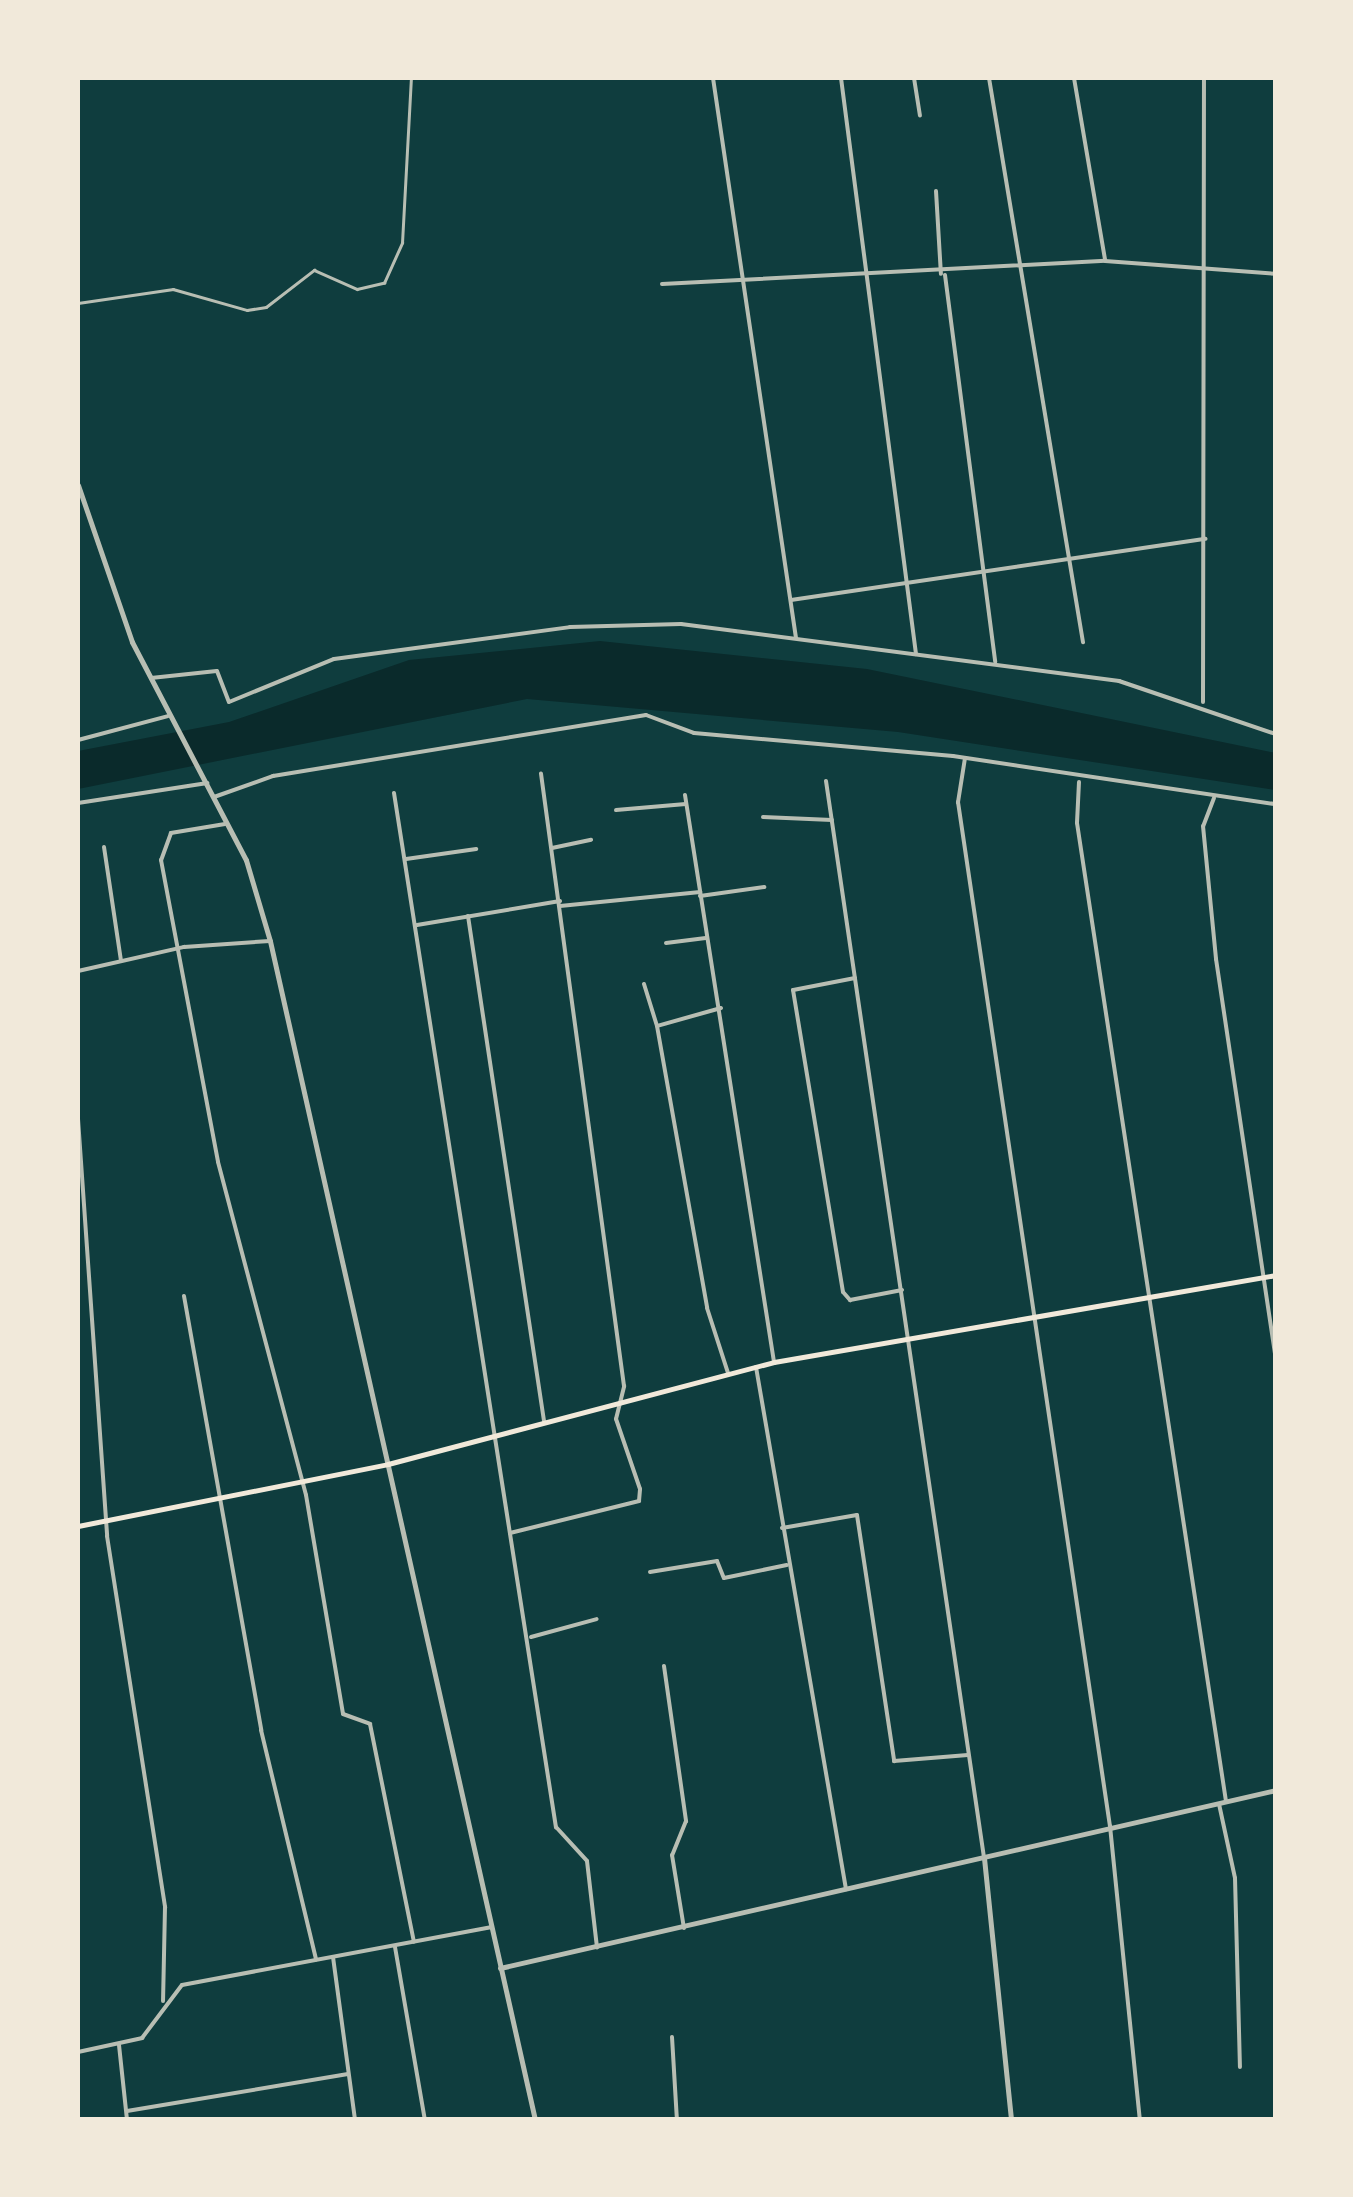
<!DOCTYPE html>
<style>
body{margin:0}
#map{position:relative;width:1353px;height:2197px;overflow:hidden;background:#0f3d3e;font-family:Mulish,sans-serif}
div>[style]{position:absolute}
.water>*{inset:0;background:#0a2a2b}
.service>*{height:2.5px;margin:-1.25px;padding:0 1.25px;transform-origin:1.25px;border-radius:1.25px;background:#b8beb3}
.minor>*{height:4px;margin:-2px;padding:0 2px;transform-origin:2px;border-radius:2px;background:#b8beb3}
.tertiary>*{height:5px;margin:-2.5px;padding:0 2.5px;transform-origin:2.5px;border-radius:2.5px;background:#b8beb3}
.secondary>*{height:5px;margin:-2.5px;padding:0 2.5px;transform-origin:2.5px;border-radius:2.5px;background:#f1e9da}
span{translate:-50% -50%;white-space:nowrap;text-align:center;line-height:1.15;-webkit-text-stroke:10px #f1e9da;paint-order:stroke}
.frame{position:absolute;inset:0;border:80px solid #f1e9da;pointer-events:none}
</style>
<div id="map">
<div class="water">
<i style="clip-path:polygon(600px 641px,867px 669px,1276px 753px,1275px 790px,898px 732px,527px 699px,78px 789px,78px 751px,229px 722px,409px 660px)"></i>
</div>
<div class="service">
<i style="left:78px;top:303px;width:96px;rotate:-8.4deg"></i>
<i style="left:173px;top:289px;width:77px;rotate:15.8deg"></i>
<i style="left:247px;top:310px;width:19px;rotate:-9deg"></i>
<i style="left:266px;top:307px;width:61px;rotate:-37.6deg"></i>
<i style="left:314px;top:270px;width:47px;rotate:23.8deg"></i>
<i style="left:357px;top:289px;width:28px;rotate:-13deg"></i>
<i style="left:384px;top:283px;width:44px;rotate:-65.8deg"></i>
<i style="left:402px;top:243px;width:165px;rotate:-86.9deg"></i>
</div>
<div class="minor">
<i style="left:713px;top:78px;width:566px;rotate:81.57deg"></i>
<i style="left:841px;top:78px;width:581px;rotate:82.58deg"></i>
<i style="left:914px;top:78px;width:38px;rotate:81deg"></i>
<i style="left:989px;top:78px;width:572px;rotate:80.54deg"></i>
<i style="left:1074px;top:78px;width:185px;rotate:80.3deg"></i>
<i style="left:936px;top:191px;width:83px;rotate:86.6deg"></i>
<i style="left:945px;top:275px;width:390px;rotate:82.6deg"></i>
<i style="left:662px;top:284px;width:444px;rotate:-3deg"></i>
<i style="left:1105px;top:261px;width:171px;rotate:4.3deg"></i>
<i style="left:791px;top:600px;width:419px;rotate:-8.4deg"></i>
<i style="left:151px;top:678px;width:66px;rotate:-6.1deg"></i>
<i style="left:217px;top:671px;width:33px;rotate:69deg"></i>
<i style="left:229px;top:702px;width:113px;rotate:-22.3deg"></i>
<i style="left:334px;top:659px;width:238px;rotate:-7.7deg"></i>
<i style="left:570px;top:627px;width:111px;rotate:-1.5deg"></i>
<i style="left:681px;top:624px;width:442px;rotate:7.4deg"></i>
<i style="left:1119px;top:681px;width:166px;rotate:18.7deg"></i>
<i style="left:1203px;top:702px;width:624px;rotate:-89.91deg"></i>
<i style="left:78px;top:740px;width:93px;rotate:-14.9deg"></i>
<i style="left:965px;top:758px;width:45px;rotate:99deg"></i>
<i style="left:958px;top:802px;width:1035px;rotate:81.56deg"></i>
<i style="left:1110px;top:1826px;width:296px;rotate:84.2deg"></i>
<i style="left:826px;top:781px;width:1089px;rotate:81.65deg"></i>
<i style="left:1079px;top:782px;width:41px;rotate:92.8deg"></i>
<i style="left:1077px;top:823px;width:989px;rotate:81.34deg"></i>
<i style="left:394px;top:793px;width:1047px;rotate:81.1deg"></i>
<i style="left:556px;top:1827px;width:46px;rotate:47.6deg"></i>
<i style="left:587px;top:1861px;width:87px;rotate:83.4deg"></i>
<i style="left:685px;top:795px;width:574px;rotate:81.08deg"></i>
<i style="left:214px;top:797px;width:63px;rotate:-19.6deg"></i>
<i style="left:273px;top:776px;width:378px;rotate:-9.3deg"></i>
<i style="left:646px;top:715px;width:51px;rotate:20.6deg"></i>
<i style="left:694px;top:733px;width:260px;rotate:5.1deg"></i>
<i style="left:953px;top:756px;width:327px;rotate:8.5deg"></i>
<i style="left:1214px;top:798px;width:30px;rotate:111deg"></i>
<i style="left:1203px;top:826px;width:134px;rotate:84.4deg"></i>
<i style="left:1216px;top:959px;width:405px;rotate:81.5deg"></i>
<i style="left:78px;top:803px;width:131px;rotate:-8.8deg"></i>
<i style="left:616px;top:810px;width:70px;rotate:-4.9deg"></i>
<i style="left:763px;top:817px;width:69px;rotate:2.5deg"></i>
<i style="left:225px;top:824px;width:55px;rotate:170.5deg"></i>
<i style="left:171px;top:833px;width:29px;rotate:110deg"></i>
<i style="left:161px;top:860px;width:307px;rotate:79.3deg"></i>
<i style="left:218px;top:1162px;width:344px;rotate:75.2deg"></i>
<i style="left:306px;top:1495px;width:222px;rotate:80.4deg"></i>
<i style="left:343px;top:1714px;width:29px;rotate:20deg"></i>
<i style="left:370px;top:1724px;width:222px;rotate:78.6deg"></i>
<i style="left:104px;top:847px;width:115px;rotate:81.5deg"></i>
<i style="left:552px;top:848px;width:40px;rotate:-12deg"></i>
<i style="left:406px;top:859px;width:71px;rotate:-8.1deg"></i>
<i style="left:700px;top:896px;width:65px;rotate:-8deg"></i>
<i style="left:560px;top:906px;width:141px;rotate:-5.7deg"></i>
<i style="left:468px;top:916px;width:511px;rotate:81.44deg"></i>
<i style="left:417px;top:925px;width:145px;rotate:-9.5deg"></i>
<i style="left:666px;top:943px;width:40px;rotate:-7.1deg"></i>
<i style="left:78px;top:971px;width:109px;rotate:-12.8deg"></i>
<i style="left:184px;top:947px;width:86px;rotate:-4deg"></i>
<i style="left:855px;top:978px;width:63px;rotate:169deg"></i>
<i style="left:793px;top:990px;width:306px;rotate:80.6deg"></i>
<i style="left:843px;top:1292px;width:11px;rotate:49deg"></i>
<i style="left:850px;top:1300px;width:53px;rotate:-10.9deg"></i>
<i style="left:644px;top:984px;width:44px;rotate:72.8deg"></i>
<i style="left:721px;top:1008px;width:66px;rotate:164.3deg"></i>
<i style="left:657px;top:1026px;width:286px;rotate:79.9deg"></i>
<i style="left:707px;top:1308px;width:68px;rotate:72.1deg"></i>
<i style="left:78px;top:1119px;width:418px;rotate:86deg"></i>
<i style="left:107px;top:1536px;width:376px;rotate:81.1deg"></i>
<i style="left:165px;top:1907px;width:94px;rotate:91.2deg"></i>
<i style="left:184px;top:1296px;width:441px;rotate:79.9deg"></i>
<i style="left:261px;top:1730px;width:236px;rotate:76.5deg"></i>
<i style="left:756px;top:1367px;width:530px;rotate:80.22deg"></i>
<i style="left:782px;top:1528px;width:76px;rotate:-9.8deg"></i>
<i style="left:857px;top:1515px;width:249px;rotate:81.4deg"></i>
<i style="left:894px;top:1761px;width:74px;rotate:-4.6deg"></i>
<i style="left:510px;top:1533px;width:133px;rotate:-13.9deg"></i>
<i style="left:639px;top:1501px;width:12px;rotate:-85deg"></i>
<i style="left:640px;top:1489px;width:74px;rotate:-108.9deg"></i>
<i style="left:616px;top:1419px;width:34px;rotate:-76deg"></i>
<i style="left:624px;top:1386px;width:618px;rotate:-97.72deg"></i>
<i style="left:650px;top:1572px;width:68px;rotate:-9.3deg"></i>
<i style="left:717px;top:1561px;width:18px;rotate:68deg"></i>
<i style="left:724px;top:1578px;width:64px;rotate:-11.7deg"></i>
<i style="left:531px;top:1637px;width:68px;rotate:-15.3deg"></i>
<i style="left:664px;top:1666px;width:157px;rotate:81.9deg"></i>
<i style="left:686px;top:1821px;width:37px;rotate:112deg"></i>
<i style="left:672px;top:1855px;width:74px;rotate:80.7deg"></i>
<i style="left:1219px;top:1804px;width:76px;rotate:77.8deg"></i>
<i style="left:1235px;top:1878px;width:189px;rotate:88.5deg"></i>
<i style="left:395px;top:1947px;width:176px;rotate:80.2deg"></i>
<i style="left:333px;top:1957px;width:164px;rotate:82.3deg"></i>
<i style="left:672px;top:2037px;width:83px;rotate:86.6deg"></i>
<i style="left:119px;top:2045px;width:75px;rotate:83.9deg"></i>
<i style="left:78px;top:2052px;width:66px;rotate:-12.3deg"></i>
<i style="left:142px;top:2038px;width:66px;rotate:-53deg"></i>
<i style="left:182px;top:1985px;width:314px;rotate:-10.6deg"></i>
<i style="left:127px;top:2111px;width:224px;rotate:-9.5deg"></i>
</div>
<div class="tertiary">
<i style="left:78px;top:485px;width:166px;rotate:71deg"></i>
<i style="left:132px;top:642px;width:246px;rotate:62.4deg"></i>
<i style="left:246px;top:860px;width:84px;rotate:73.5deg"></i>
<i style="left:270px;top:941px;width:1208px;rotate:77.33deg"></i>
<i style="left:984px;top:1858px;width:263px;rotate:84.1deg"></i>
<i style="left:500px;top:1968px;width:796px;rotate:-12.92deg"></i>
</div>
<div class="secondary">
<i style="left:78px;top:1526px;width:316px;rotate:-11.3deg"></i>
<i style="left:388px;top:1464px;width:399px;rotate:-14.8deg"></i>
<i style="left:774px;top:1362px;width:509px;rotate:-9.83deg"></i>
</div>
<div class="frame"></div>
</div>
